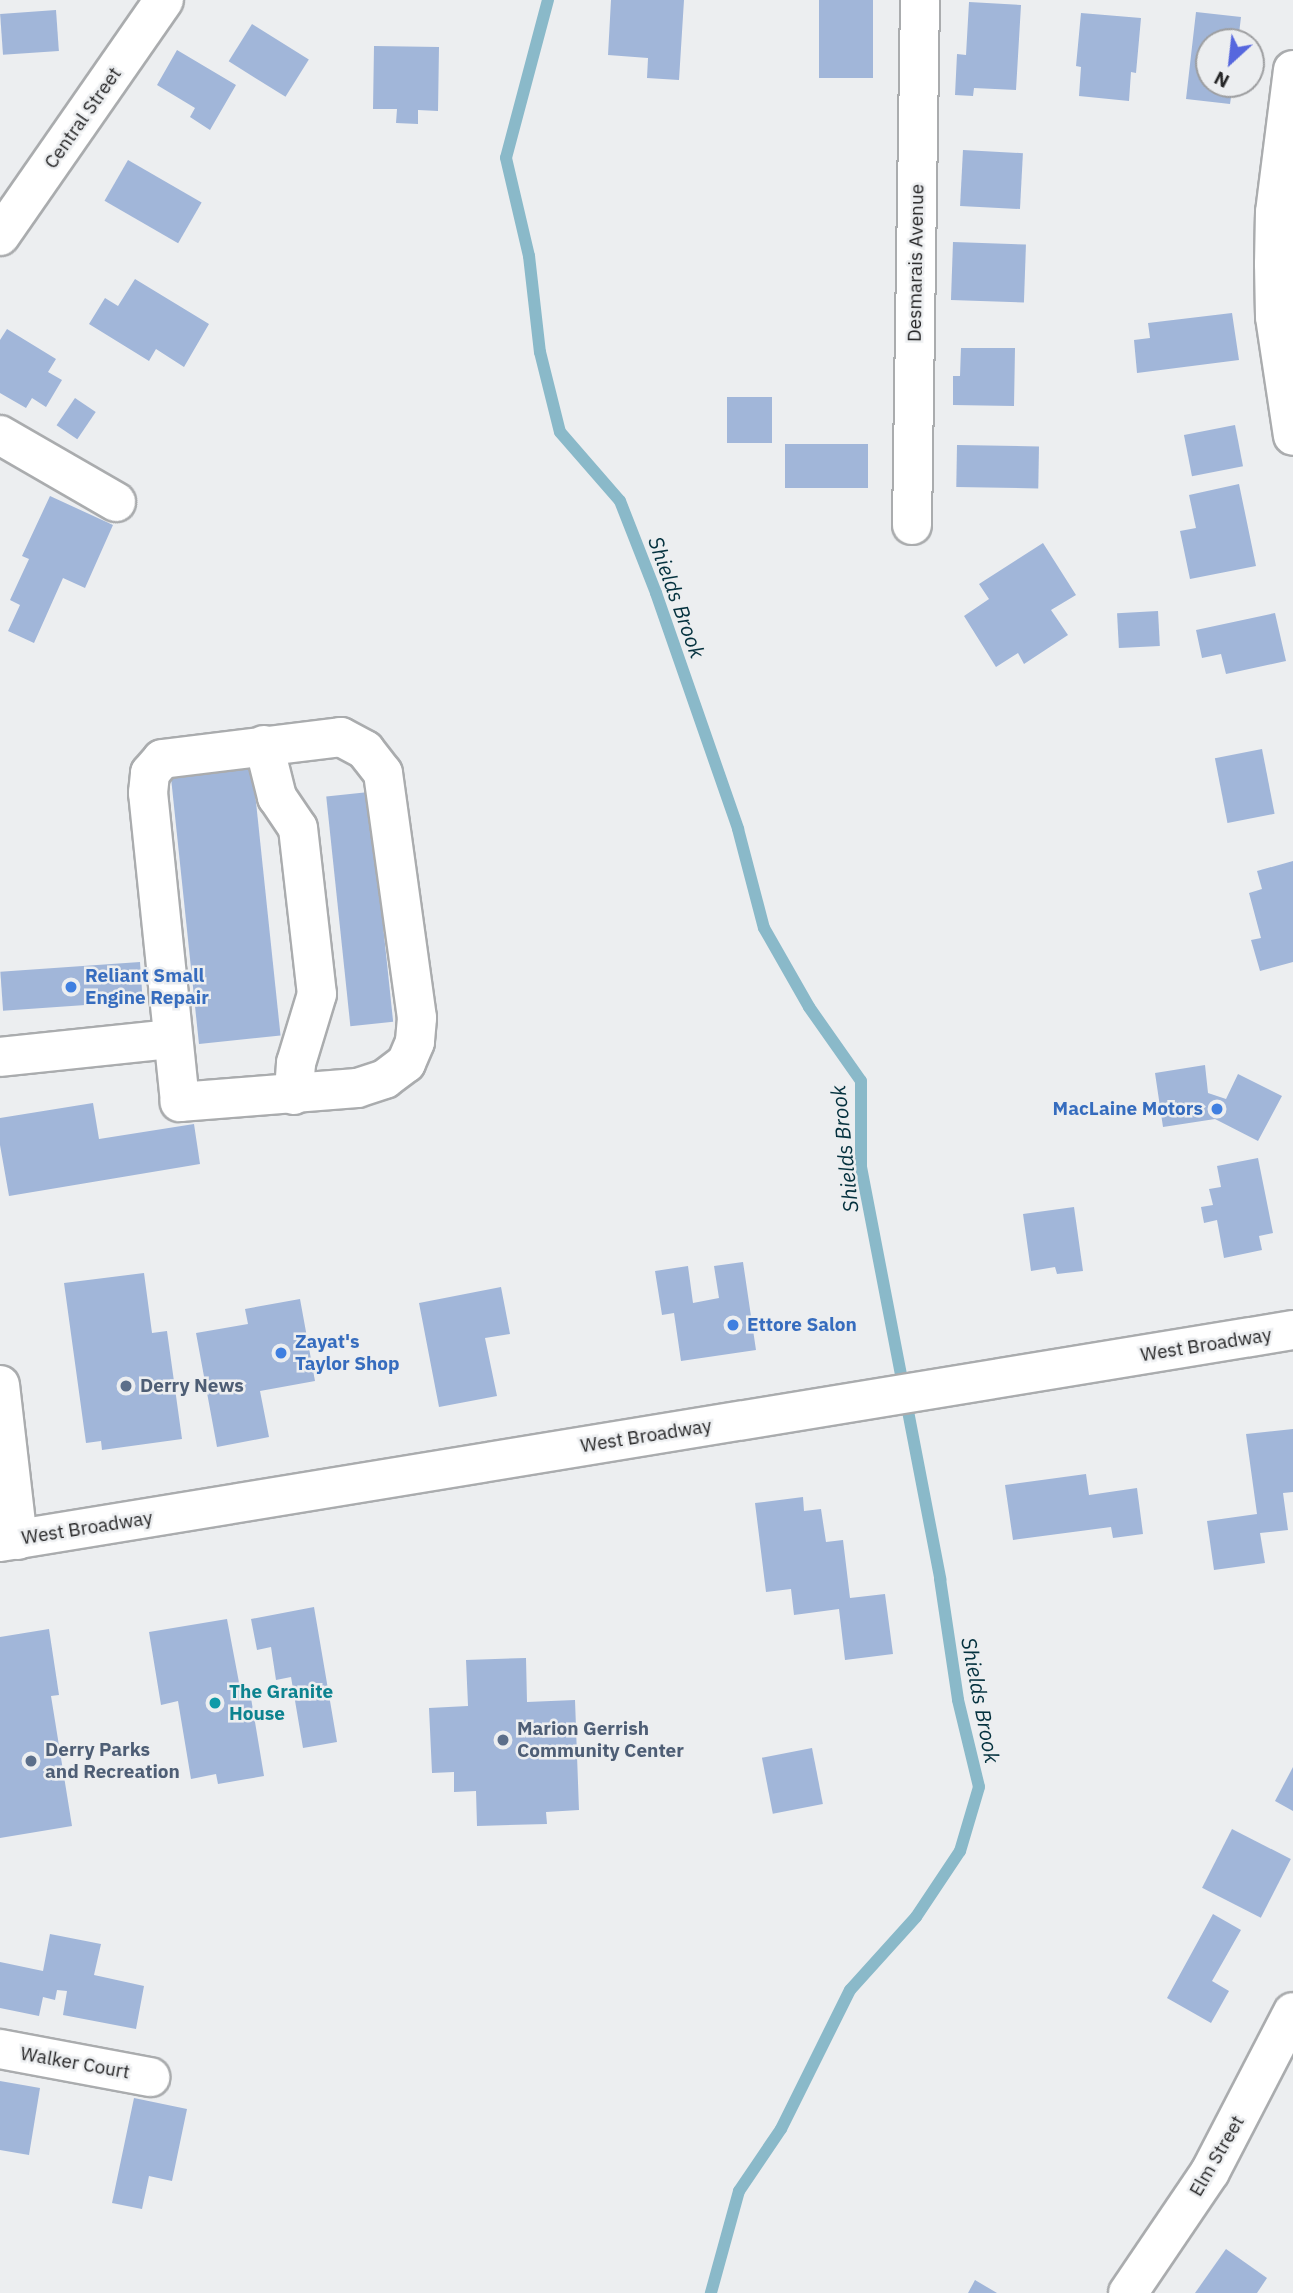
<!DOCTYPE html>
<style>
body{margin:0}
#map{position:relative;width:1293px;height:2293px;overflow:hidden;background:#eceef0;font-family:"IBM Plex Sans",sans-serif}
div>[style]{position:absolute}
.stream>*{height:12px;margin:-6px;padding:0 6px;transform-origin:6px;border-radius:6px;background:#8ab9c9}
.building>*{inset:0;background:#a1b6d9;transform-origin:0 0}
.roads{filter:drop-shadow(2px 0 #aaacae) drop-shadow(-2px 0 #aaacae) drop-shadow(0 2px #aaacae) drop-shadow(0 -2px #aaacae)}
.minor>*{height:38px;margin:-19px;padding:0 19px;transform-origin:19px;border-radius:19px;background:#fff}
.major>*{height:38px;margin:-19px;padding:0 19px;transform-origin:19px;border-radius:19px;background:#fff}
.dots>*{width:19px;height:19px;translate:-50% -50%;box-sizing:border-box;border:4px solid #eceef0;border-radius:50%}
span{translate:-50% -50%;white-space:nowrap;text-align:center;line-height:1.15;-webkit-text-stroke:5px #eceef0;paint-order:stroke}
.street-label{font-size:19px;color:#262627}
.shop-label{font-size:19px;color:#366cbe;font-weight:700}
.left{translate:0 -50%;text-align:left}
.right{translate:-100% -50%;text-align:right}
.service-label{font-size:19px;color:#4e5e75;font-weight:700}
.culture-label{font-size:19px;color:#0d838f;font-weight:700}
.water-label{font-size:21px;color:#04313e;font-style:italic}
.north{position:absolute;left:1195px;top:28px;width:70px;height:70px;box-sizing:border-box;background:#eceef0;border:2px solid #9d9ea0;border-radius:50%;rotate:207deg;font-size:19px;font-weight:700;line-height:28px;text-align:center;color:#262627}
.north::after{content:'';display:block;margin:auto;width:24px;height:32px;background:#5667de;clip-path:polygon(50% 0,100% 100%,50% 72%,0 100%)}
</style>
<div id="map">
<div class="stream">
<i style="left:548px;top:0;width:163px;rotate:104.9deg"></i>
<i style="left:506px;top:158px;width:101px;rotate:76.8deg"></i>
<i style="left:529px;top:256px;width:97px;rotate:83.5deg"></i>
<i style="left:540px;top:352px;width:82px;rotate:76deg"></i>
<i style="left:560px;top:432px;width:91px;rotate:49deg"></i>
<i style="left:620px;top:501px;width:99px;rotate:68.6deg"></i>
<i style="left:656px;top:593px;width:250px;rotate:70.8deg"></i>
<i style="left:738px;top:829px;width:102px;rotate:75.3deg"></i>
<i style="left:764px;top:928px;width:91px;rotate:60.3deg"></i>
<i style="left:809px;top:1007px;width:90px;rotate:54.9deg"></i>
<i style="left:861px;top:1081px;width:86px;rotate:90deg"></i>
<i style="left:861px;top:1167px;width:420px;rotate:79.1deg"></i>
<i style="left:940px;top:1579px;width:122px;rotate:81.5deg"></i>
<i style="left:958px;top:1700px;width:89px;rotate:76.4deg"></i>
<i style="left:979px;top:1787px;width:67px;rotate:106.5deg"></i>
<i style="left:960px;top:1851px;width:79px;rotate:123.7deg"></i>
<i style="left:916px;top:1917px;width:98px;rotate:132.1deg"></i>
<i style="left:850px;top:1990px;width:155px;rotate:116.4deg"></i>
<i style="left:781px;top:2129px;width:75px;rotate:124.1deg"></i>
<i style="left:739px;top:2191px;width:106px;rotate:105.4deg"></i>
</div>
<div class="building">
<i style="clip-path:polygon(611px 0,684px 0,679px 80px,647px 78px,648px 58px,608px 55px)"></i>
<i style="left:819px;top:0;width:54px;height:78px"></i>
<i style="clip-path:polygon(969px 2px,1021px 5px,1016px 90px,974px 88px,973px 96px,955px 95px,957px 54px,966px 55px)"></i>
<i style="left:56px;top:10px;width:41px;height:56px;rotate:86deg"></i>
<i style="clip-path:polygon(1196px 12px,1241px 17px,1238px 42px,1209px 42px,1209px 84px,1233px 84px,1230px 104px,1186px 99px)"></i>
<i style="clip-path:polygon(1081px 13px,1141px 18px,1136px 73px,1131px 72px,1129px 101px,1079px 96px,1081px 67px,1076px 66px)"></i>
<i style="left:252px;top:24px;width:67px;height:44px;rotate:32deg"></i>
<i style="clip-path:polygon(374px 46px,439px 47px,438px 111px,418px 110px,418px 124px,396px 123px,397px 109px,373px 109px)"></i>
<i style="clip-path:polygon(177px 50px,236px 85px,210px 130px,190px 117px,195px 108px,157px 85px)"></i>
<i style="left:963px;top:150px;width:60px;height:56px;rotate:3deg"></i>
<i style="left:128px;top:160px;width:85px;height:47px;rotate:30deg"></i>
<i style="left:953px;top:242px;width:73px;height:58px;rotate:2deg"></i>
<i style="clip-path:polygon(135px 279px,209px 324px,184px 367px,156px 349px,149px 361px,89px 324px,105px 298px,118px 306px)"></i>
<i style="clip-path:polygon(1232px 313px,1239px 360px,1137px 373px,1134px 340px,1150px 338px,1148px 323px)"></i>
<i style="clip-path:polygon(7px 329px,56px 359px,48px 372px,62px 380px,46px 407px,32px 398px,26px 408px,0 393px,0 340px)"></i>
<i style="clip-path:polygon(961px 348px,1015px 348px,1014px 406px,953px 405px,953px 376px,960px 376px)"></i>
<i style="left:727px;top:397px;width:45px;height:46px"></i>
<i style="left:75px;top:398px;width:25px;height:33px;rotate:34deg"></i>
<i style="left:1235px;top:425px;width:42px;height:52px;rotate:79deg"></i>
<i style="left:785px;top:444px;width:83px;height:44px"></i>
<i style="left:957px;top:445px;width:82px;height:42px;rotate:1deg"></i>
<i style="clip-path:polygon(1239px 484px,1256px 566px,1190px 579px,1180px 531px,1196px 528px,1189px 495px)"></i>
<i style="clip-path:polygon(50px 496px,113px 525px,85px 588px,63px 578px,34px 643px,8px 631px,20px 605px,10px 600px,29px 559px,22px 556px)"></i>
<i style="clip-path:polygon(1043px 543px,1076px 595px,1051px 610px,1068px 635px,1024px 664px,1018px 653px,996px 667px,964px 616px,989px 599px,979px 584px)"></i>
<i style="left:1158px;top:611px;width:35px;height:41px;rotate:87deg"></i>
<i style="clip-path:polygon(1275px 613px,1286px 661px,1226px 674px,1221px 654px,1202px 658px,1196px 630px)"></i>
<i style="left:1262px;top:749px;width:66px;height:48px;rotate:79deg"></i>
<i style="left:252px;top:764px;width:273px;height:82px;rotate:84deg"></i>
<i style="left:369px;top:792px;width:231px;height:43px;rotate:84deg"></i>
<i style="clip-path:polygon(1293px 861px,1293px 962px,1260px 971px,1251px 940px,1261px 938px,1249px 893px,1262px 889px,1257px 871px)"></i>
<i style="left:140px;top:962px;width:39px;height:140px;rotate:86deg"></i>
<i style="clip-path:polygon(1205px 1065px,1208px 1093px,1226px 1099px,1238px 1074px,1282px 1096px,1258px 1141px,1215px 1119px,1163px 1127px,1155px 1073px)"></i>
<i style="clip-path:polygon(93px 1103px,99px 1139px,194px 1124px,200px 1164px,9px 1196px,0 1145px,0 1118px)"></i>
<i style="clip-path:polygon(1258px 1158px,1273px 1233px,1259px 1236px,1262px 1250px,1224px 1258px,1217px 1220px,1204px 1223px,1201px 1207px,1213px 1205px,1209px 1189px,1221px 1187px,1217px 1166px)"></i>
<i style="clip-path:polygon(1074px 1207px,1083px 1271px,1057px 1274px,1055px 1267px,1031px 1271px,1023px 1214px)"></i>
<i style="clip-path:polygon(743px 1262px,756px 1350px,681px 1361px,674px 1313px,662px 1315px,655px 1271px,688px 1266px,693px 1303px,719px 1298px,714px 1266px)"></i>
<i style="clip-path:polygon(144px 1273px,152px 1333px,167px 1331px,182px 1439px,102px 1450px,101px 1441px,86px 1443px,64px 1283px)"></i>
<i style="clip-path:polygon(501px 1287px,510px 1334px,485px 1338px,497px 1396px,439px 1407px,419px 1303px)"></i>
<i style="clip-path:polygon(300px 1299px,315px 1381px,260px 1391px,269px 1437px,217px 1447px,196px 1333px,248px 1324px,245px 1309px)"></i>
<i style="clip-path:polygon(1293px 1429px,1293px 1492px,1283px 1493px,1288px 1530px,1260px 1533px,1265px 1563px,1214px 1570px,1207px 1521px,1257px 1514px,1246px 1434px)"></i>
<i style="clip-path:polygon(1086px 1474px,1089px 1495px,1137px 1488px,1143px 1534px,1113px 1538px,1111px 1527px,1013px 1540px,1005px 1485px)"></i>
<i style="clip-path:polygon(803px 1497px,804px 1511px,821px 1509px,826px 1542px,843px 1540px,850px 1598px,885px 1594px,893px 1654px,845px 1660px,839px 1609px,794px 1615px,791px 1589px,766px 1592px,755px 1503px)"></i>
<i style="clip-path:polygon(314px 1607px,337px 1742px,303px 1748px,291px 1677px,276px 1680px,271px 1647px,257px 1650px,251px 1619px)"></i>
<i style="clip-path:polygon(227px 1619px,241px 1693px,250px 1692px,264px 1776px,218px 1784px,216px 1774px,191px 1779px,178px 1701px,161px 1705px,149px 1632px)"></i>
<i style="clip-path:polygon(49px 1629px,59px 1695px,51px 1696px,72px 1826px,0 1838px,0 1637px)"></i>
<i style="clip-path:polygon(526px 1658px,527px 1702px,575px 1700px,579px 1810px,546px 1812px,547px 1824px,477px 1826px,476px 1791px,454px 1792px,454px 1772px,432px 1773px,429px 1708px,468px 1706px,466px 1660px)"></i>
<i style="left:812px;top:1748px;width:57px;height:51px;rotate:79deg"></i>
<i style="clip-path:polygon(1293px 1767px,1293px 1811px,1275px 1801px)"></i>
<i style="left:1232px;top:1829px;width:66px;height:66px;rotate:27deg"></i>
<i style="clip-path:polygon(1213px 1914px,1241px 1930px,1212px 1981px,1229px 1991px,1211px 2023px,1167px 1998px)"></i>
<i style="clip-path:polygon(50px 1934px,101px 1944px,94px 1975px,144px 1986px,136px 2029px,63px 2015px,67px 1991px,57px 1990px,55px 2000px,43px 1997px,39px 2016px,0 2008px,0 1962px,43px 1971px)"></i>
<i style="clip-path:polygon(0 2081px,40px 2088px,29px 2155px,0 2150px)"></i>
<i style="clip-path:polygon(134px 2098px,187px 2109px,172px 2181px,149px 2176px,142px 2209px,112px 2203px)"></i>
<i style="clip-path:polygon(1226px 2249px,1267px 2278px,1257px 2293px,1195px 2293px)"></i>
<i style="clip-path:polygon(975px 2280px,997px 2293px,968px 2293px)"></i>
</div>
<div class="roads">
<div class="minor">
<i style="left:1293px;top:70px;width:143px;rotate:97.2deg"></i>
<i style="left:1275px;top:212px;width:52px;rotate:91.1deg"></i>
<i style="left:1274px;top:264px;width:53px;rotate:88.9deg"></i>
<i style="left:1275px;top:317px;width:120px;rotate:81.4deg"></i>
<i style="left:0;top:236px;width:287px;rotate:-55.2deg"></i>
<i style="left:0;top:435px;width:134px;rotate:30deg"></i>
<i style="left:912px;top:525px;width:525px;rotate:-89.13deg"></i>
<i style="left:341px;top:737px;width:27px;rotate:28deg"></i>
<i style="left:365px;top:750px;width:29px;rotate:52deg"></i>
<i style="left:383px;top:773px;width:247px;rotate:82.1deg"></i>
<i style="left:417px;top:1018px;width:24px;rotate:95deg"></i>
<i style="left:415px;top:1042px;width:23px;rotate:113deg"></i>
<i style="left:406px;top:1063px;width:26px;rotate:143deg"></i>
<i style="left:385px;top:1079px;width:29px;rotate:162deg"></i>
<i style="left:357px;top:1088px;width:178px;rotate:175.5deg"></i>
<i style="left:180px;top:1102px;width:311px;rotate:-95.9deg"></i>
<i style="left:148px;top:793px;width:20px;rotate:-84deg"></i>
<i style="left:150px;top:773px;width:18px;rotate:-49deg"></i>
<i style="left:162px;top:759px;width:180px;rotate:-7deg"></i>
<i style="left:264px;top:745px;width:54px;rotate:76deg"></i>
<i style="left:277px;top:797px;width:37px;rotate:56deg"></i>
<i style="left:298px;top:828px;width:167px;rotate:83.5deg"></i>
<i style="left:317px;top:994px;width:72px;rotate:106.9deg"></i>
<i style="left:296px;top:1063px;width:32px;rotate:94deg"></i>
<i style="left:0;top:1057px;width:173px;rotate:-6deg"></i>
<i style="left:0;top:1385px;width:156px;rotate:83.4deg"></i>
<i style="left:0;top:2049px;width:153px;rotate:10.6deg"></i>
<i style="left:1128px;top:2293px;width:146px;rotate:-55.9deg"></i>
<i style="left:1210px;top:2172px;width:180px;rotate:-62.6deg"></i>
</div>
<div class="major">
<i style="left:0;top:1542px;width:1310px;rotate:-9.31deg"></i>
</div>
</div>
<div class="dots">
<i style="left:71px;top:987px;background:#3f7fe0"></i>
<i style="left:1217px;top:1109px;background:#3f7fe0"></i>
<i style="left:733px;top:1325px;background:#3f7fe0"></i>
<i style="left:281px;top:1353px;background:#3f7fe0"></i>
<i style="left:126px;top:1386px;background:#5c6f8a"></i>
<i style="left:215px;top:1703px;background:#0f9aa8"></i>
<i style="left:503px;top:1740px;background:#5c6f8a"></i>
<i style="left:31px;top:1761px;background:#5c6f8a"></i>
</div>
<div class="street-label">
<span style="left:83px;top:118px;rotate:-55deg">Central Street</span>
<span style="left:916px;top:263px;rotate:-89deg">Desmarais Avenue</span>
<span style="left:1206px;top:1345px;rotate:-9deg">West Broadway</span>
<span style="left:646px;top:1436px;rotate:-9deg">West Broadway</span>
<span style="left:87px;top:1528px;rotate:-9deg">West Broadway</span>
<span style="left:75px;top:2063px;rotate:10deg">Walker Court</span>
<span style="left:1217px;top:2156px;rotate:-60deg">Elm Street</span>
</div>
<div class="shop-label">
<span class="left" style="left:85px;top:987px">Reliant Small<br>Engine Repair</span>
<span class="right" style="left:1203px;top:1109px">MacLaine Motors</span>
<span class="left" style="left:747px;top:1325px">Ettore Salon</span>
<span class="left" style="left:295px;top:1353px">Zayat's<br>Taylor Shop</span>
</div>
<div class="service-label">
<span class="left" style="left:140px;top:1386px">Derry News</span>
<span class="left" style="left:517px;top:1740px">Marion Gerrish<br>Community Center</span>
<span class="left" style="left:45px;top:1761px">Derry Parks<br>and Recreation</span>
</div>
<div class="culture-label">
<span class="left" style="left:229px;top:1703px">The Granite<br>House</span>
</div>
<div class="water-label">
<span style="left:677px;top:597px;rotate:70deg">Shields Brook</span>
<span style="left:844px;top:1149px;rotate:-96deg">Shields Brook</span>
<span style="left:981px;top:1700px;rotate:79deg">Shields Brook</span>
</div>
<div class="north">N</div>
</div>
